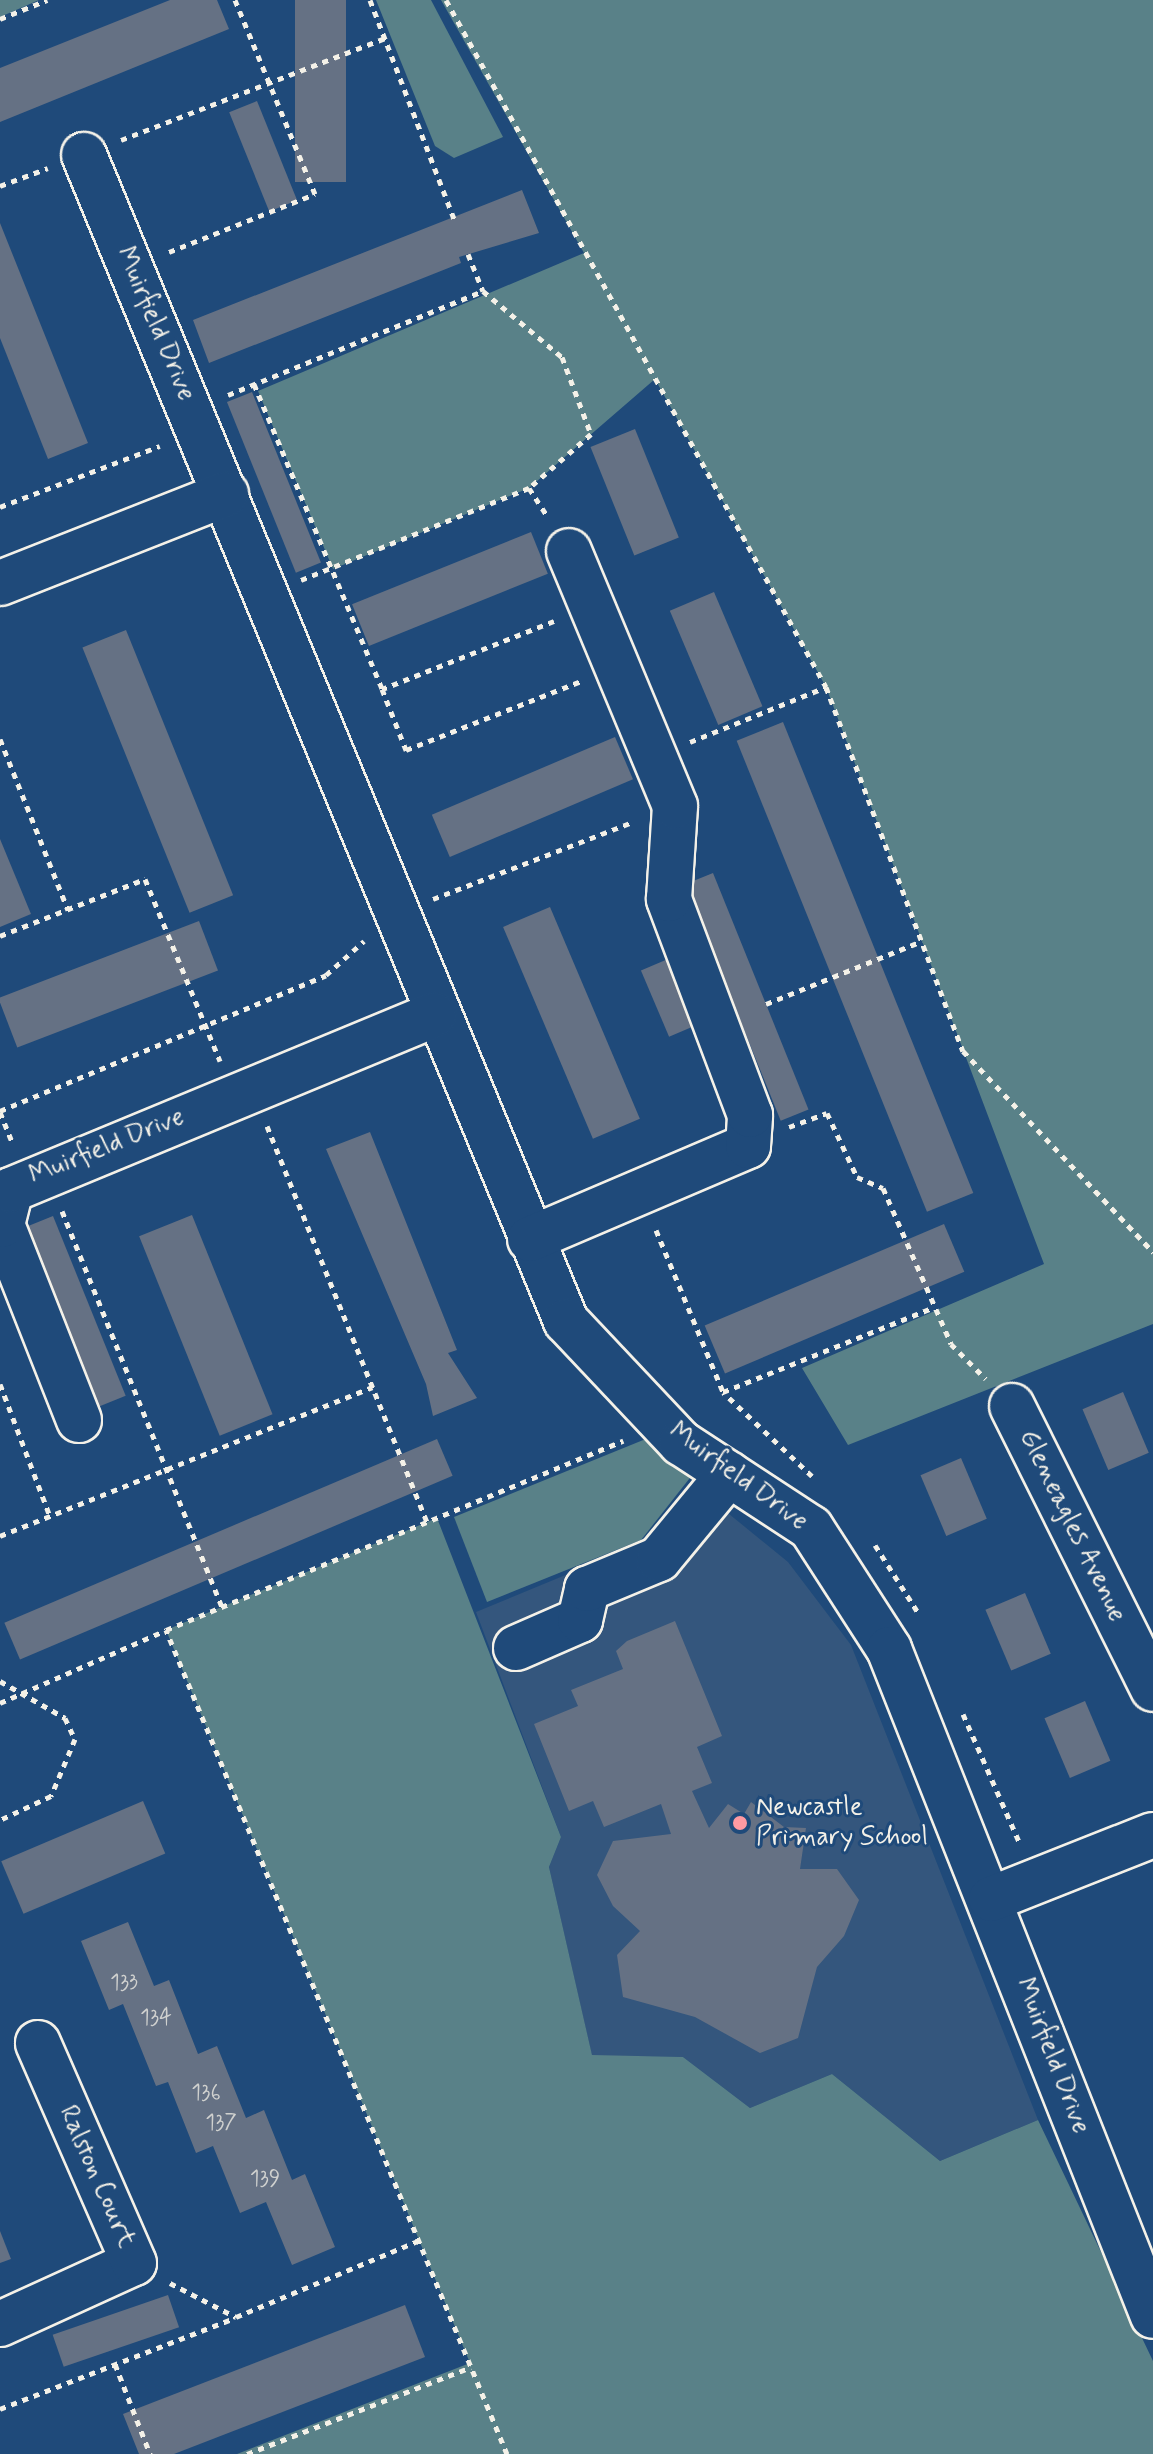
<!DOCTYPE html>
<style>
body{margin:0}
#map{position:relative;width:1153px;height:2454px;overflow:hidden;background:#1f4a7a;font-family:Mynerve,sans-serif}
div>[style]{position:absolute}
.built>*{inset:0;background:#34567d}
.green>*{inset:0;background:#598188}
.building>*{inset:0;background:#657184;transform-origin:0 0}
.path>*{height:5px;margin-top:-2.5px;transform-origin:0;background:repeating-linear-gradient(90deg,#f4f1e8 0 6px,transparent 0 12px)}
.roads{filter:drop-shadow(2px 0 #f4f1e8) drop-shadow(-2px 0 #f4f1e8) drop-shadow(0 2px #f4f1e8) drop-shadow(0 -2px #f4f1e8)}
.minor>*{height:44px;margin:-22px;padding:0 22px;transform-origin:22px;border-radius:22px;background:#1f4a7a}
.dots>*{width:22px;height:22px;translate:-50% -50%;box-sizing:border-box;border:4px solid #1f4a7a;border-radius:50%}
span{translate:-50% -50%;white-space:nowrap;text-align:center;line-height:1.15;-webkit-text-stroke:6px #1f4a7a;paint-order:stroke}
.number-label{font-size:22px;color:#d0d1cf}
.number-label span{-webkit-text-stroke-width:0}
.street-label{font-size:26px;color:#f4f1e8}
.poi-label{font-size:26px;color:#f4f1e8}
.left{translate:0 -50%;text-align:left}
</style>
<div id="map">
<div class="built">
<i style="clip-path:polygon(691px 1483px,788px 1562px,851px 1645px,1038px 2120px,940px 2161px,832px 2074px,750px 2108px,683px 2057px,592px 2056px,549px 1867px,561px 1837px,476px 1612px,643px 1543px)"></i>
</div>
<div class="green">
<i style="clip-path:polygon(0 0,39px 0,0 17px)"></i>
<i style="clip-path:polygon(376px 0,431px 0,503px 137px,454px 158px,435px 146px)"></i>
<i style="clip-path:polygon(441px 0,1153px 0,1153px 1324px,848px 1445px,802px 1368px,1044px 1264px,826px 687px,655px 379px,529px 488px,333px 569px,258px 391px,584px 253px)"></i>
<i style="clip-path:polygon(658px 1434px,693px 1474px,641px 1540px,487px 1602px,454px 1517px)"></i>
<i style="clip-path:polygon(437px 1518px,561px 1837px,549px 1867px,592px 2055px,683px 2057px,750px 2108px,832px 2074px,940px 2161px,1038px 2120px,1153px 2361px,1153px 2454px,237px 2454px,470px 2363px,166px 1630px)"></i>
</div>
<div class="building">
<i style="clip-path:polygon(170px 0,217px 0,229px 29px,0 122px,0 68px)"></i>
<i style="left:295px;top:0;width:51px;height:182px"></i>
<i style="left:257px;top:101px;width:107px;height:30px;rotate:68deg"></i>
<i style="clip-path:polygon(522px 190px,539px 233px,459px 257px,461px 263px,209px 363px,193px 320px)"></i>
<i style="clip-path:polygon(0 223px,88px 443px,48px 459px,0 338px)"></i>
<i style="left:252px;top:392px;width:184px;height:27px;rotate:68deg"></i>
<i style="left:635px;top:429px;width:117px;height:48px;rotate:68deg"></i>
<i style="left:531px;top:532px;width:45px;height:193px;rotate:68deg"></i>
<i style="left:714px;top:592px;width:124px;height:48px;rotate:67deg"></i>
<i style="left:126px;top:630px;width:286px;height:47px;rotate:68deg"></i>
<i style="left:783px;top:722px;width:508px;height:50px;rotate:68deg"></i>
<i style="left:615px;top:737px;width:46px;height:199px;rotate:67deg"></i>
<i style="clip-path:polygon(0 839px,31px 914px,0 927px)"></i>
<i style="left:713px;top:873px;width:255px;height:30px;rotate:68deg"></i>
<i style="left:550px;top:907px;width:230px;height:51px;rotate:67deg"></i>
<i style="left:199px;top:921px;width:53px;height:215px;rotate:69deg"></i>
<i style="left:675px;top:956px;width:72px;height:37px;rotate:67deg"></i>
<i style="clip-path:polygon(370px 1132px,457px 1350px,448px 1353px,477px 1398px,433px 1416px,426px 1384px,326px 1149px)"></i>
<i style="left:192px;top:1215px;width:215px;height:57px;rotate:68deg"></i>
<i style="left:53px;top:1216px;width:194px;height:30px;rotate:68deg"></i>
<i style="left:944px;top:1224px;width:52px;height:260px;rotate:67deg"></i>
<i style="left:1123px;top:1392px;width:66px;height:44px;rotate:67deg"></i>
<i style="left:437px;top:1439px;width:40px;height:470px;rotate:67deg"></i>
<i style="left:961px;top:1458px;width:66px;height:44px;rotate:67deg"></i>
<i style="left:1025px;top:1593px;width:66px;height:43px;rotate:67deg"></i>
<i style="clip-path:polygon(675px 1621px,722px 1736px,697px 1747px,712px 1783px,692px 1791px,709px 1828px,728px 1804px,744px 1814px,751px 1802px,784px 1827px,806px 1828px,800px 1869px,837px 1869px,859px 1900px,844px 1936px,817px 1967px,798px 2038px,760px 2053px,695px 2017px,623px 1997px,617px 1955px,640px 1931px,613px 1906px,597px 1875px,613px 1841px,671px 1834px,661px 1804px,604px 1827px,593px 1801px,569px 1811px,534px 1724px,578px 1706px,571px 1690px,623px 1669px,616px 1651px,627px 1641px)"></i>
<i style="left:1085px;top:1701px;width:65px;height:44px;rotate:67deg"></i>
<i style="left:143px;top:1801px;width:57px;height:154px;rotate:67deg"></i>
<i style="clip-path:polygon(128px 1922px,154px 1986px,169px 1980px,198px 2054px,217px 2046px,246px 2118px,264px 2110px,292px 2180px,305px 2174px,335px 2247px,292px 2265px,266px 2202px,240px 2213px,213px 2146px,196px 2153px,168px 2082px,156px 2086px,123px 2004px,109px 2010px,81px 1941px)"></i>
<i style="clip-path:polygon(0 2231px,11px 2259px,0 2263px)"></i>
<i style="left:168px;top:2295px;width:34px;height:122px;rotate:71deg"></i>
<i style="clip-path:polygon(405px 2305px,425px 2357px,174px 2454px,139px 2454px,123px 2414px)"></i>
</div>
<div class="path">
<i style="left:370px;top:0;width:238px;rotate:69deg"></i>
<i style="left:446px;top:0;width:785px;rotate:61.05deg"></i>
<i style="left:826px;top:687px;width:389px;rotate:69.4deg"></i>
<i style="left:963px;top:1051px;width:277px;rotate:46.6deg"></i>
<i style="left:0;top:19px;width:51px;rotate:-22deg"></i>
<i style="left:121px;top:140px;width:283px;rotate:-21.1deg"></i>
<i style="left:0;top:186px;width:51px;rotate:-20.6deg"></i>
<i style="left:169px;top:252px;width:157px;rotate:-21.7deg"></i>
<i style="left:315px;top:194px;width:210px;rotate:-112.4deg"></i>
<i style="left:468px;top:254px;width:40px;rotate:68deg"></i>
<i style="left:483px;top:291px;width:103px;rotate:39.9deg"></i>
<i style="left:562px;top:357px;width:82px;rotate:69.4deg"></i>
<i style="left:591px;top:434px;width:82px;rotate:138.9deg"></i>
<i style="left:254px;top:384px;width:331px;rotate:67.2deg"></i>
<i style="left:228px;top:395px;width:275px;rotate:-22.2deg"></i>
<i style="left:0;top:507px;width:171px;rotate:-20.9deg"></i>
<i style="left:301px;top:580px;width:246px;rotate:-22deg"></i>
<i style="left:529px;top:488px;width:33px;rotate:57deg"></i>
<i style="left:554px;top:621px;width:185px;rotate:158.4deg"></i>
<i style="left:382px;top:689px;width:66px;rotate:68.5deg"></i>
<i style="left:406px;top:750px;width:188px;rotate:-21.5deg"></i>
<i style="left:0;top:739px;width:184px;rotate:68.3deg"></i>
<i style="left:690px;top:742px;width:147px;rotate:-22deg"></i>
<i style="left:433px;top:899px;width:214px;rotate:-21.1deg"></i>
<i style="left:0;top:936px;width:156px;rotate:-21.5deg"></i>
<i style="left:145px;top:879px;width:197px;rotate:67.6deg"></i>
<i style="left:766px;top:1004px;width:168px;rotate:-22deg"></i>
<i style="left:0;top:1111px;width:353px;rotate:-22.6deg"></i>
<i style="left:326px;top:975px;width:51px;rotate:-41.8deg"></i>
<i style="left:0;top:1112px;width:35px;rotate:68deg"></i>
<i style="left:267px;top:1126px;width:427px;rotate:68deg"></i>
<i style="left:789px;top:1127px;width:40px;rotate:-20.2deg"></i>
<i style="left:827px;top:1113px;width:71px;rotate:64.9deg"></i>
<i style="left:857px;top:1177px;width:28px;rotate:23deg"></i>
<i style="left:883px;top:1188px;width:170px;rotate:66.4deg"></i>
<i style="left:951px;top:1344px;width:49px;rotate:45deg"></i>
<i style="left:62px;top:1211px;width:427px;rotate:68deg"></i>
<i style="left:656px;top:1230px;width:175px;rotate:67.5deg"></i>
<i style="left:0;top:1384px;width:141px;rotate:69.3deg"></i>
<i style="left:812px;top:1476px;width:122px;rotate:-136.7deg"></i>
<i style="left:723px;top:1392px;width:227px;rotate:-21.9deg"></i>
<i style="left:0;top:1536px;width:401px;rotate:-21.8deg"></i>
<i style="left:875px;top:1545px;width:82px;rotate:57.5deg"></i>
<i style="left:0;top:1681px;width:75px;rotate:29.6deg"></i>
<i style="left:65px;top:1718px;width:23px;rotate:65deg"></i>
<i style="left:75px;top:1739px;width:62px;rotate:112.8deg"></i>
<i style="left:51px;top:1796px;width:56px;rotate:154.8deg"></i>
<i style="left:0;top:1703px;width:181px;rotate:-23.7deg"></i>
<i style="left:963px;top:1714px;width:142px;rotate:66.3deg"></i>
<i style="left:170px;top:2283px;width:74px;rotate:27.3deg"></i>
<i style="left:236px;top:2317px;width:197px;rotate:-22.7deg"></i>
<i style="left:115px;top:2364px;width:97px;rotate:68.7deg"></i>
<i style="left:0;top:2409px;width:252px;rotate:-21.2deg"></i>
<i style="left:247px;top:2454px;width:240px;rotate:-21.2deg"></i>
<i style="left:507px;top:2454px;width:892px;rotate:-112.48deg"></i>
<i style="left:166px;top:1630px;width:495px;rotate:-22.5deg"></i>
</div>
<div class="roads">
<div class="minor">
<i style="left:84px;top:155px;width:1262px;rotate:67.54deg"></i>
<i style="left:566px;top:1321px;width:168px;rotate:46.7deg"></i>
<i style="left:681px;top:1443px;width:155px;rotate:33.2deg"></i>
<i style="left:811px;top:1528px;width:144px;rotate:57.2deg"></i>
<i style="left:889px;top:1649px;width:717px;rotate:68.41deg"></i>
<i style="left:0;top:583px;width:243px;rotate:-21.5deg"></i>
<i style="left:530px;top:1239px;width:237px;rotate:-23.1deg"></i>
<i style="left:748px;top:1146px;width:31px;rotate:-86deg"></i>
<i style="left:750px;top:1115px;width:231px;rotate:-110.6deg"></i>
<i style="left:669px;top:899px;width:93px;rotate:-86.3deg"></i>
<i style="left:675px;top:806px;width:276px;rotate:-112.6deg"></i>
<i style="left:1012px;top:1406px;width:316px;rotate:63.5deg"></i>
<i style="left:79px;top:1420px;width:210px;rotate:-111.5deg"></i>
<i style="left:2px;top:1225px;width:36px;rotate:-76deg"></i>
<i style="left:11px;top:1190px;width:458px;rotate:-22.5deg"></i>
<i style="left:516px;top:1648px;width:70px;rotate:-23.6deg"></i>
<i style="left:580px;top:1620px;width:32px;rotate:-77deg"></i>
<i style="left:587px;top:1589px;width:78px;rotate:-22.6deg"></i>
<i style="left:659px;top:1559px;width:110px;rotate:-50.5deg"></i>
<i style="left:991px;top:1899px;width:174px;rotate:-21.6deg"></i>
<i style="left:0;top:2324px;width:147px;rotate:-24.5deg"></i>
<i style="left:134px;top:2263px;width:240px;rotate:-113.6deg"></i>
</div>
</div>
<div class="dots">
<i style="left:740px;top:1823px;background:#ff9aa2"></i>
</div>
<div class="number-label">
<span style="left:124px;top:1984px">133</span>
<span style="left:156px;top:2019px">134</span>
<span style="left:206px;top:2094px">136</span>
<span style="left:221px;top:2124px">137</span>
<span style="left:265px;top:2180px">139</span>
</div>
<div class="street-label">
<span style="left:155px;top:324px;rotate:67deg">Muirfield Drive</span>
<span style="left:107px;top:1147px;rotate:-22deg">Muirfield Drive</span>
<span style="left:738px;top:1477px;rotate:36deg">Muirfield Drive</span>
<span style="left:1072px;top:1526px;rotate:64deg">Gleneagles Avenue</span>
<span style="left:1052px;top:2056px;rotate:69deg">Muirfield Drive</span>
<span style="left:96px;top:2177px;rotate:66deg">Ralston Court</span>
</div>
<div class="poi-label">
<span class="left" style="left:756px;top:1823px">Newcastle<br>Primary School</span>
</div>
</div>
